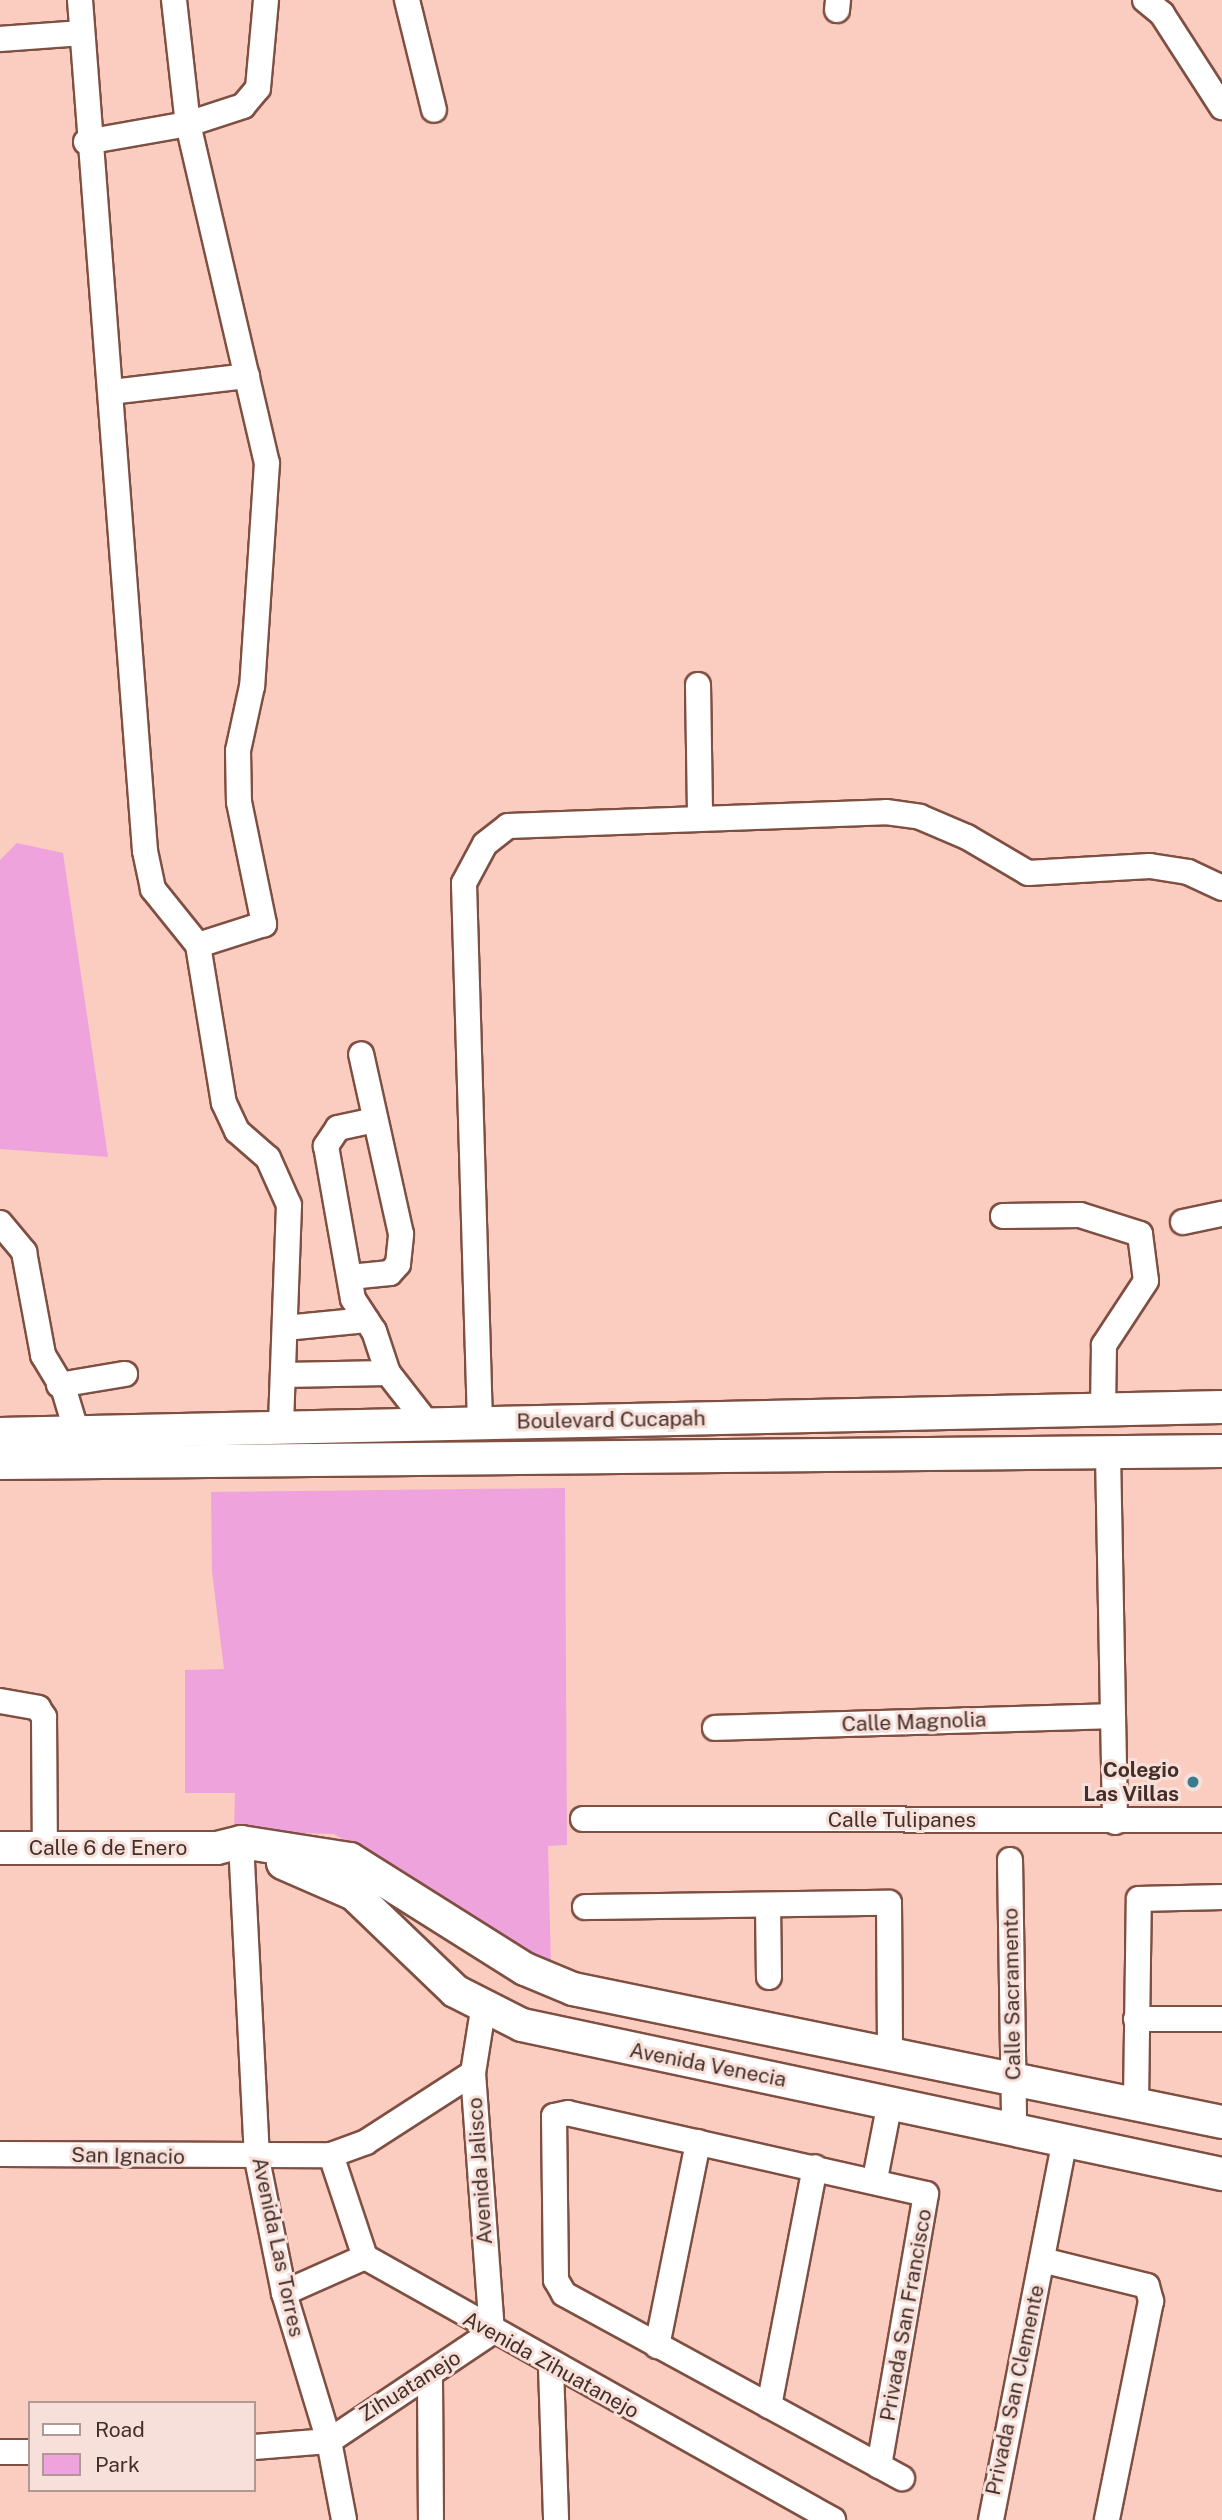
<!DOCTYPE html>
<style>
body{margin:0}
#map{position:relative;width:1222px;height:2520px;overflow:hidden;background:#facdc0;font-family:"Public Sans",sans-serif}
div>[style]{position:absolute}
.green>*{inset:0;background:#efa3dc}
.roads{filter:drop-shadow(2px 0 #7f4f42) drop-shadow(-2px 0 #7f4f42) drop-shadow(0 2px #7f4f42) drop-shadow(0 -2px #7f4f42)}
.minor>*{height:24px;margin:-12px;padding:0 12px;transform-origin:12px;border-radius:12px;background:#fff}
.major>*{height:32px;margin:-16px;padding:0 16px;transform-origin:16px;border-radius:16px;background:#fff}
.dots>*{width:19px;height:19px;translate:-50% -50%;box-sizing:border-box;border:4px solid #f7e0d9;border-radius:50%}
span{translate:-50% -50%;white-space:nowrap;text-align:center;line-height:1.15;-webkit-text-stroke:6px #f7e0d9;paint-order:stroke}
.street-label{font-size:21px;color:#442e28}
.poi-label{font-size:21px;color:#442e28;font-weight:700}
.right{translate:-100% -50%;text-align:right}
.legend{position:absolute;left:28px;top:2401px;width:228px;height:91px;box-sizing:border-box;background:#f7e0d9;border:2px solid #af9992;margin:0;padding:9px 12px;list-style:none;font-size:21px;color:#442e28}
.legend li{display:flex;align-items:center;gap:14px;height:35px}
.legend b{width:35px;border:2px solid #af9992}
</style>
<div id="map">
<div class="green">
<i style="clip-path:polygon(17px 843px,63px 853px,108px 1157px,0 1149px,0 860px)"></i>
<i style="clip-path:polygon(565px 1488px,567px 1845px,548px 1846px,551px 1966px,334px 1834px,234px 1831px,235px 1793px,185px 1793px,185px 1670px,224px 1669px,212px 1572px,211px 1492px)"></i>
</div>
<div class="roads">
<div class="minor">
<i style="left:80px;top:0;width:853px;rotate:85.63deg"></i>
<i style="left:145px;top:851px;width:39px;rotate:78deg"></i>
<i style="left:153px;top:889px;width:72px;rotate:51.2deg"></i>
<i style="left:174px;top:0;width:125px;rotate:83.6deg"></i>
<i style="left:188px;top:124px;width:348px;rotate:76.9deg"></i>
<i style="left:267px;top:463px;width:224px;rotate:93.8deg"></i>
<i style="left:252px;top:686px;width:66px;rotate:102.2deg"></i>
<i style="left:238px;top:751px;width:51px;rotate:88.9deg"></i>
<i style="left:239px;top:802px;width:125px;rotate:78.4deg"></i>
<i style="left:264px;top:924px;width:69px;rotate:162.3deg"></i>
<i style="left:198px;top:945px;width:160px;rotate:80.7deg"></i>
<i style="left:224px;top:1103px;width:31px;rotate:65deg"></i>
<i style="left:237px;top:1131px;width:41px;rotate:41.1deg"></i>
<i style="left:268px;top:1158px;width:51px;rotate:65.9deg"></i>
<i style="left:289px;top:1205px;width:223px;rotate:92.1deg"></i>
<i style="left:407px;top:0;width:113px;rotate:76.2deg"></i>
<i style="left:1145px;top:0;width:22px;rotate:39deg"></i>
<i style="left:1162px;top:14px;width:111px;rotate:57.2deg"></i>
<i style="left:837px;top:10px;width:10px;rotate:-84deg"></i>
<i style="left:0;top:39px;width:81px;rotate:-4.2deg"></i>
<i style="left:86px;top:142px;width:104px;rotate:-10deg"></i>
<i style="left:188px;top:124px;width:58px;rotate:-18.1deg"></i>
<i style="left:243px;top:106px;width:23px;rotate:-50deg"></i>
<i style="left:258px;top:88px;width:88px;rotate:-84.8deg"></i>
<i style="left:111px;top:392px;width:137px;rotate:-6.7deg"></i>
<i style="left:698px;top:685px;width:132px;rotate:89.1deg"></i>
<i style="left:375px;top:1120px;width:38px;rotate:168deg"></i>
<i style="left:338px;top:1128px;width:22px;rotate:124deg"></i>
<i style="left:326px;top:1146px;width:155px;rotate:80deg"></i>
<i style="left:353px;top:1299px;width:38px;rotate:57deg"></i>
<i style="left:374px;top:1331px;width:44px;rotate:71.6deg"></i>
<i style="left:388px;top:1373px;width:63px;rotate:52deg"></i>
<i style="left:1003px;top:1216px;width:77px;rotate:-0.7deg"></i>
<i style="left:1080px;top:1215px;width:63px;rotate:17.6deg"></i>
<i style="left:1140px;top:1234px;width:47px;rotate:82.7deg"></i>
<i style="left:1146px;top:1281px;width:77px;rotate:123.3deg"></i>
<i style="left:1104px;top:1345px;width:64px;rotate:90.9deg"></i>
<i style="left:1183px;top:1222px;width:40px;rotate:-12deg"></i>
<i style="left:0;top:1223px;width:38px;rotate:50deg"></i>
<i style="left:24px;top:1252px;width:105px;rotate:79.5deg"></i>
<i style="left:43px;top:1355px;width:41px;rotate:59deg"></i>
<i style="left:64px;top:1390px;width:45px;rotate:73.2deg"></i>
<i style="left:350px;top:1277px;width:40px;rotate:-5.7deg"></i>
<i style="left:390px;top:1273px;width:12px;rotate:-48deg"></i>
<i style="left:398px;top:1264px;width:30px;rotate:-84deg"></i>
<i style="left:401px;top:1234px;width:184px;rotate:-102.5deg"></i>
<i style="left:285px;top:1328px;width:82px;rotate:-5.6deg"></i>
<i style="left:283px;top:1375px;width:105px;rotate:-1.1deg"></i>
<i style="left:59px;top:1385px;width:67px;rotate:-9.5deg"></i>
<i style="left:480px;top:1423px;width:540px;rotate:-91.7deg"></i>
<i style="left:464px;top:883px;width:44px;rotate:-61.7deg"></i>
<i style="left:485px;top:844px;width:29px;rotate:-38deg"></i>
<i style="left:508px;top:826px;width:378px;rotate:-2.1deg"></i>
<i style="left:886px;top:812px;width:34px;rotate:8deg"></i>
<i style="left:920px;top:817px;width:51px;rotate:23.1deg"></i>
<i style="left:967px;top:837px;width:71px;rotate:30.5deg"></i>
<i style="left:1028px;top:873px;width:122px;rotate:-3.3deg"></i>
<i style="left:1150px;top:866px;width:38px;rotate:9deg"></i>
<i style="left:1188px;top:872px;width:38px;rotate:25deg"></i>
<i style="left:1108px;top:1453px;width:369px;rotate:88.9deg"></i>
<i style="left:0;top:1701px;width:39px;rotate:10deg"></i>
<i style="left:38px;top:1708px;width:11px;rotate:56deg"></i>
<i style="left:44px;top:1717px;width:131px;rotate:89.6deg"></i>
<i style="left:715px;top:1728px;width:398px;rotate:-1.7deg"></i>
<i style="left:583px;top:1819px;width:639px;rotate:0.09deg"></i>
<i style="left:241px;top:1842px;width:317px;rotate:87.1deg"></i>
<i style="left:257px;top:2159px;width:137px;rotate:78.6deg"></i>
<i style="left:284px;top:2293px;width:155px;rotate:73.1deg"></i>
<i style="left:329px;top:2441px;width:80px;rotate:79.2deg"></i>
<i style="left:1010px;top:1860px;width:269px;rotate:89.1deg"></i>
<i style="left:768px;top:1906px;width:71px;rotate:89.2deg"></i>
<i style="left:585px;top:1907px;width:304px;rotate:-0.8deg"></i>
<i style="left:889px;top:1903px;width:149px;rotate:89.6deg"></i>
<i style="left:1136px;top:2019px;width:86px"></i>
<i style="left:1136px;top:2102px;width:203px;rotate:-89.2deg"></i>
<i style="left:1139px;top:1899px;width:83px;rotate:-1.4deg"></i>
<i style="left:0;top:2154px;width:331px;rotate:0.2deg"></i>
<i style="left:331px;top:2155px;width:37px;rotate:-20deg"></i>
<i style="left:366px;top:2142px;width:127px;rotate:-32.8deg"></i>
<i style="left:331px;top:2155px;width:108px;rotate:71.6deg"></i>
<i style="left:365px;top:2257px;width:537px;rotate:29.33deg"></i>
<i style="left:875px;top:2179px;width:78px;rotate:-79deg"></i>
<i style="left:1042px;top:2260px;width:108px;rotate:13.9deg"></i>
<i style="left:1147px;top:2286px;width:16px;rotate:75deg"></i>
<i style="left:1151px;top:2301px;width:223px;rotate:101.4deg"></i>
<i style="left:284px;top:2293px;width:89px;rotate:-24deg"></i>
<i style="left:657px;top:2346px;width:208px;rotate:-78.6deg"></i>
<i style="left:551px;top:2367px;width:153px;rotate:88.1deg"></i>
<i style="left:430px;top:2379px;width:141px;rotate:89.6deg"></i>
<i style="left:769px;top:2406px;width:243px;rotate:-79.1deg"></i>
<i style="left:254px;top:2447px;width:75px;rotate:-4.6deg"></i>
<i style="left:329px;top:2441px;width:196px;rotate:-33.8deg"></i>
<i style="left:492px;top:2332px;width:260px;rotate:-94.2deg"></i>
<i style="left:473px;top:2073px;width:64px;rotate:-81deg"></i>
<i style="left:0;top:2452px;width:30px"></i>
<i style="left:879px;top:2466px;width:276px;rotate:-80.2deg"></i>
<i style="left:926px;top:2194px;width:367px;rotate:-167.3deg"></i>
<i style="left:568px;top:2113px;width:14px;rotate:168deg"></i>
<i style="left:554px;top:2116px;width:164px;rotate:89.3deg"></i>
<i style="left:556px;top:2280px;width:16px;rotate:60deg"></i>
<i style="left:564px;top:2294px;width:385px;rotate:28.6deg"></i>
<i style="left:991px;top:2520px;width:388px;rotate:-79deg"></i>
</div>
<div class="major">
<i style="left:0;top:1434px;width:1222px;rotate:-1.27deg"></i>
<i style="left:0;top:1463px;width:1222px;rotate:-0.56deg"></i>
<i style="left:0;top:1848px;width:217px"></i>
<i style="left:217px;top:1848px;width:25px;rotate:-14deg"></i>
<i style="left:241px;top:1842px;width:110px;rotate:8.9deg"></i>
<i style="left:350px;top:1859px;width:207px;rotate:32.2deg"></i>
<i style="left:525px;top:1969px;width:52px;rotate:22.6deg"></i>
<i style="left:573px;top:1989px;width:662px;rotate:11.58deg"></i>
<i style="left:283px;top:1863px;width:77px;rotate:23.6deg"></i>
<i style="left:354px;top:1894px;width:140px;rotate:43.8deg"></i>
<i style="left:455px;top:1991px;width:75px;rotate:26.9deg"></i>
<i style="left:522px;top:2025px;width:716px;rotate:12.02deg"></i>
</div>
</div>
<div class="dots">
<i style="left:1193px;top:1782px;background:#397c8d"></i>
</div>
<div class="street-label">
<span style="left:611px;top:1420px;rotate:-1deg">Boulevard Cucapah</span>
<span style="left:914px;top:1722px;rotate:-2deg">Calle Magnolia</span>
<span style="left:902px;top:1820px">Calle Tulipanes</span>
<span style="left:108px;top:1848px">Calle 6 de Enero</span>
<span style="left:1012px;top:1994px;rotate:-91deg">Calle Sacramento</span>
<span style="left:708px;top:2065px;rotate:11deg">Avenida Venecia</span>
<span style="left:128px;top:2156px;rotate:1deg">San Ignacio</span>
<span style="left:480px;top:2171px;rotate:-94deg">Avenida Jalisco</span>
<span style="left:278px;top:2247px;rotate:78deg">Avenida Las Torres</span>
<span style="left:906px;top:2315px;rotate:-80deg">Privada San Francisco</span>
<span style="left:551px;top:2365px;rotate:29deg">Avenida Zihuatanejo</span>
<span style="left:410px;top:2386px;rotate:-32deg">Zihuatanejo</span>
<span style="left:1015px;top:2390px;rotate:-78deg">Privada San Clemente</span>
</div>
<div class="poi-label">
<span class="right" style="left:1179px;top:1782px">Colegio<br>Las Villas</span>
</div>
<ul class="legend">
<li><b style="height:9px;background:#fff"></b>Road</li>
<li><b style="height:19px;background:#efa3dc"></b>Park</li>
</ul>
</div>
